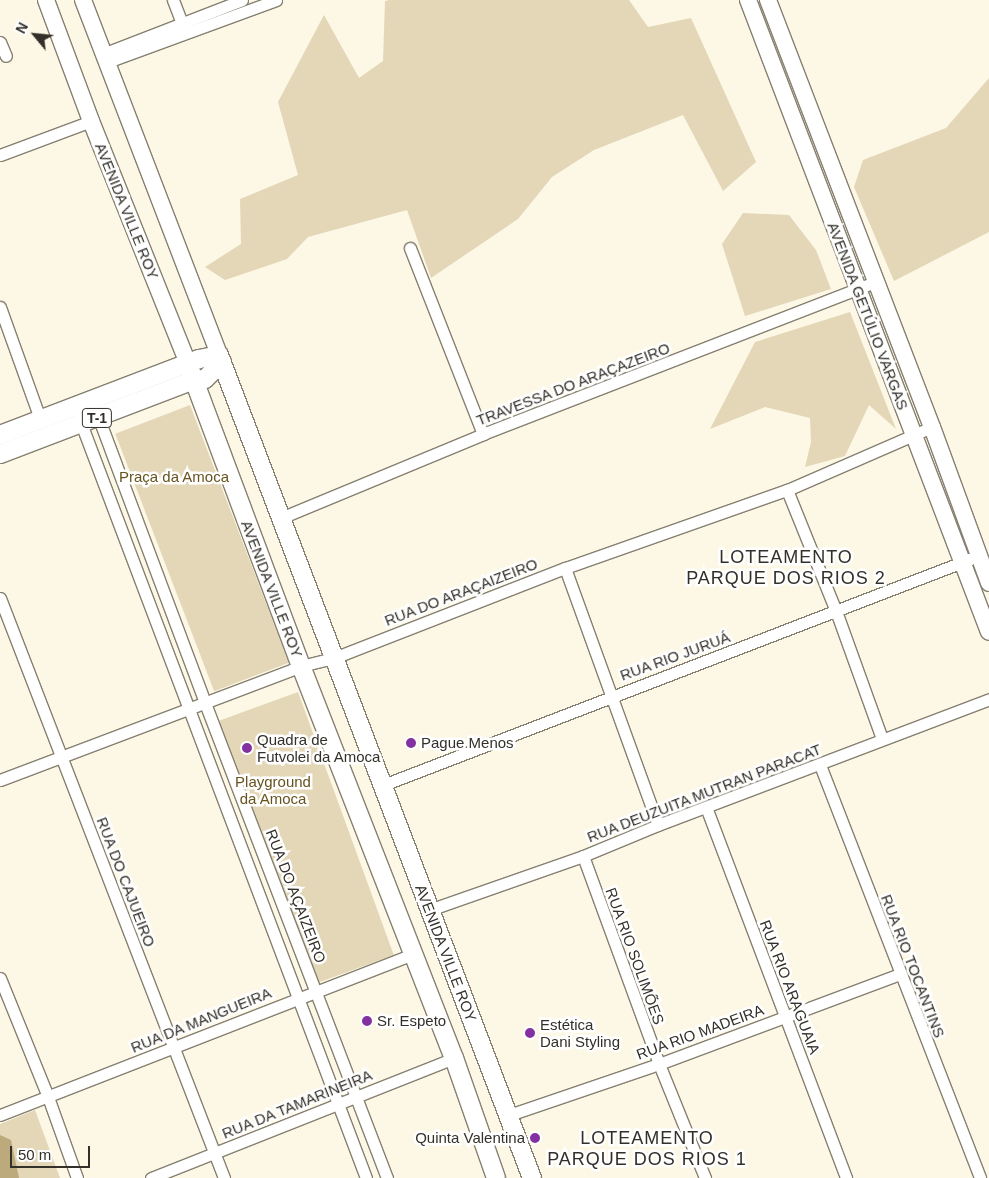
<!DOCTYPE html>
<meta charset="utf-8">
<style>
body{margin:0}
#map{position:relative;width:989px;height:1178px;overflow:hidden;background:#fdf7e5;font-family:Arial,sans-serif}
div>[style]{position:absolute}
.green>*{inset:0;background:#e3d7b8;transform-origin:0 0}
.water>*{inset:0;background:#bcaa7d}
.roads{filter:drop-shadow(1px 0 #868071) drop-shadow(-1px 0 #868071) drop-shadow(0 1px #868071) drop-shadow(0 -1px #868071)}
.minor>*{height:11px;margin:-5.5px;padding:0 5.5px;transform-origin:5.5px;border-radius:5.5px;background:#fff}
.secondary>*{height:16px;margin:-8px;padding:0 8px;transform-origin:8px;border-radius:8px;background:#fff}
.primary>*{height:18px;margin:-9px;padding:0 9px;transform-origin:9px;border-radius:9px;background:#fff}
.dots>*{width:14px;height:14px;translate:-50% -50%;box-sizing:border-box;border:2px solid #fff;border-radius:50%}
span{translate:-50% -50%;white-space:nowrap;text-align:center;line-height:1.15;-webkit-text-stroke:5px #fff;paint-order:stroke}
.shield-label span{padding:1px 4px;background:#fff;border:1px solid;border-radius:4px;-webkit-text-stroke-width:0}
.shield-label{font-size:14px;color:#33302a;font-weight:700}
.street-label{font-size:15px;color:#33302a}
.park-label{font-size:15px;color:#67531e}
.poi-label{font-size:15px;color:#33302a}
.left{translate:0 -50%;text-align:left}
.right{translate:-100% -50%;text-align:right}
.quarter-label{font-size:18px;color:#33302a;letter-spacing:1px}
.north{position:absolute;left:10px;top:10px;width:50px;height:50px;-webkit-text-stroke:4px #fff;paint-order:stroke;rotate:298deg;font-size:14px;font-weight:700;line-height:20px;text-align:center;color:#33302a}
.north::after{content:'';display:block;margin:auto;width:18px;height:22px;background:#33302a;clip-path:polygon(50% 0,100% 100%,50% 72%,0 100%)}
.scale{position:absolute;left:10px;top:1146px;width:80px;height:22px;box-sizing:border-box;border:2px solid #33302a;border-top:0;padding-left:6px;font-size:15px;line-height:18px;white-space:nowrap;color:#33302a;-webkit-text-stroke:4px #fff;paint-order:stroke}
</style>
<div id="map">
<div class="green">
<i style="clip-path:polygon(389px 0,629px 0,648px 27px,691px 18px,756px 162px,723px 191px,683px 115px,594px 150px,552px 177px,518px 219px,431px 278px,407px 210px,308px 237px,287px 259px,225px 280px,205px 267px,241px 244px,240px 199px,298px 175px,278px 102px,324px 15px,359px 78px,383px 61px,385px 1px)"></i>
<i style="clip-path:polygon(989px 78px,989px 232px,894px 281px,854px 187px,863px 160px,946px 128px)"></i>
<i style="clip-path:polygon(743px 213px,789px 215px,816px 250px,831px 289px,745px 316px,722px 244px)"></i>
<i style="clip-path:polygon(850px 312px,896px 429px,869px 405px,845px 456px,805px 467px,811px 442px,810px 418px,765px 407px,710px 429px,755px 342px)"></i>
<i style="left:190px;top:405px;width:276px;height:80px;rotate:69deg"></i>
<i style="left:298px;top:692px;width:280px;height:86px;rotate:70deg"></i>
<i style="clip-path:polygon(35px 1110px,60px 1178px,0 1178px,0 1124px)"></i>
</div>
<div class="water">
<i style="clip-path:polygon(0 1135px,11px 1140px,19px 1178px,0 1178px)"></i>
</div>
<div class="roads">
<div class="minor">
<i style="left:173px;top:0;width:31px;rotate:69deg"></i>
<i style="left:0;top:42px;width:15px;rotate:67deg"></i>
<i style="left:103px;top:54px;width:149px;rotate:-21.2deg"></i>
<i style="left:107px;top:62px;width:180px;rotate:-20.1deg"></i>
<i style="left:0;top:155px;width:97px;rotate:-20.5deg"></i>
<i style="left:410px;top:248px;width:200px;rotate:68.6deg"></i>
<i style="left:0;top:307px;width:119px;rotate:70.3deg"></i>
<i style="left:96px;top:411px;width:312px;rotate:69.5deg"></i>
<i style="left:205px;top:703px;width:509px;rotate:69.04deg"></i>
<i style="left:79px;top:418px;width:812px;rotate:69.31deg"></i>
<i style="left:787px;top:490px;width:131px;rotate:68deg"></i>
<i style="left:836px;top:611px;width:136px;rotate:70.2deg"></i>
<i style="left:283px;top:517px;width:217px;rotate:-22.5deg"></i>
<i style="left:483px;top:434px;width:420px;rotate:-21.2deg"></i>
<i style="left:565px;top:568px;width:273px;rotate:70.1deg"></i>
<i style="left:0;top:598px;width:622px;rotate:68.88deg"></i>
<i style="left:820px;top:765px;width:443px;rotate:68.8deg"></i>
<i style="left:0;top:780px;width:322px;rotate:-20.7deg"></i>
<i style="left:301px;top:666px;width:34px;rotate:-14deg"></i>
<i style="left:334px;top:658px;width:248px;rotate:-21.3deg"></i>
<i style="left:565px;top:568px;width:235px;rotate:-19.4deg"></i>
<i style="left:787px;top:490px;width:158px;rotate:-23.5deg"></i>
<i style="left:383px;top:785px;width:638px;rotate:-21.05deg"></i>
<i style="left:706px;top:807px;width:397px;rotate:69.3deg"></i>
<i style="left:583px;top:856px;width:221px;rotate:69.9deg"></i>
<i style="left:659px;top:1064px;width:123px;rotate:68deg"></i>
<i style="left:429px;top:910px;width:163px;rotate:-19.3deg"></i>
<i style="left:583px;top:856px;width:81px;rotate:-22.5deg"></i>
<i style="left:658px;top:825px;width:354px;rotate:-20.8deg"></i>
<i style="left:0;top:978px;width:128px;rotate:68deg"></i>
<i style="left:48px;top:1097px;width:86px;rotate:70.3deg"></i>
<i style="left:0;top:1115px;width:443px;rotate:-21.3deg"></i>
<i style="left:509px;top:1115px;width:158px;rotate:-18.8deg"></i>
<i style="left:659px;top:1064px;width:257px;rotate:-20.5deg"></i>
<i style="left:151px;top:1178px;width:326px;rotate:-21.6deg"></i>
</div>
<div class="secondary">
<i style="left:46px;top:0;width:129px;rotate:69.6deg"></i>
<i style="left:91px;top:121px;width:262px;rotate:68.2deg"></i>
<i style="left:83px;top:0;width:380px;rotate:69deg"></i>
<i style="left:748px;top:0;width:676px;rotate:69.13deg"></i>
<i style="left:768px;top:0;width:457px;rotate:69deg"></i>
<i style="left:932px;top:427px;width:166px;rotate:69.9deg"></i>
</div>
<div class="primary">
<i style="left:188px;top:364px;width:322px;rotate:69.5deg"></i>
<i style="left:301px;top:666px;width:421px;rotate:68.7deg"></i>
<i style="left:454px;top:1058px;width:127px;rotate:70.7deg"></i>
<i style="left:0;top:435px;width:213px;rotate:-20.9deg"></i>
<i style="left:199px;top:359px;width:20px;rotate:-11deg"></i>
<i style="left:219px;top:355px;width:881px;rotate:69.18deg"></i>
<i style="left:0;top:454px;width:208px;rotate:-20.9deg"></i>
<i style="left:194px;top:380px;width:11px;rotate:-5deg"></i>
<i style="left:205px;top:379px;width:24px;rotate:-45deg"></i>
</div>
</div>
<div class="dots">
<i style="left:411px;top:743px;background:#8331a0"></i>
<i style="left:247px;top:748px;background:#8331a0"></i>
<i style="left:367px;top:1021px;background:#8331a0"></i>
<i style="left:530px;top:1033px;background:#8331a0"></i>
<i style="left:535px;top:1138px;background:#8331a0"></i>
</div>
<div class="shield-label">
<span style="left:97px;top:418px">T-1</span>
</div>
<div class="street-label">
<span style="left:127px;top:211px;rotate:68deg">AVENIDA VILLE ROY</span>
<span style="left:868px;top:316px;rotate:69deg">AVENIDA GETÚLIO VARGAS</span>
<span style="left:573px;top:384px;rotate:-21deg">TRAVESSA DO ARAÇAZEIRO</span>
<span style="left:272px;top:589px;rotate:69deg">AVENIDA VILLE ROY</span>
<span style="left:461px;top:592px;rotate:-21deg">RUA DO ARAÇAIZEIRO</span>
<span style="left:675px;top:656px;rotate:-20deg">RUA RIO JURUÁ</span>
<span style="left:704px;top:793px;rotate:-21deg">RUA DEUZUITA MUTRAN PARACAT</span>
<span style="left:126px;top:882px;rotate:69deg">RUA DO CAJUEIRO</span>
<span style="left:296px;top:896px;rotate:69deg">RUA DO AÇAIZEIRO</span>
<span style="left:446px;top:953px;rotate:69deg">AVENIDA VILLE ROY</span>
<span style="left:635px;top:956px;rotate:70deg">RUA RIO SOLIMÕES</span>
<span style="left:913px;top:966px;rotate:69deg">RUA RIO TOCANTINS</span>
<span style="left:790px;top:987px;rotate:69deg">RUA RIO ARAGUAIA</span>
<span style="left:201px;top:1020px;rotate:-22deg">RUA DA MANGUEIRA</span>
<span style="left:700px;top:1032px;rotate:-20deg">RUA RIO MADEIRA</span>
<span style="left:297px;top:1104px;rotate:-22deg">RUA DA TAMARINEIRA</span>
</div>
<div class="park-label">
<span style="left:174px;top:477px">Praça da Amoca</span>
<span style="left:273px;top:790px">Playground<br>da Amoca</span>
</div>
<div class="poi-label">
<span class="left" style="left:257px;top:748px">Quadra de<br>Futvolei da Amoca</span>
<span class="left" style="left:421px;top:743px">Pague Menos</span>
<span class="left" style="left:377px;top:1021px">Sr. Espeto</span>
<span class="left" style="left:540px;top:1033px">Estética<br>Dani Styling</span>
<span class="right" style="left:525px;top:1138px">Quinta Valentina</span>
</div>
<div class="quarter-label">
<span style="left:786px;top:568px">LOTEAMENTO<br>PARQUE DOS RIOS 2</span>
<span style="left:647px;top:1149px">LOTEAMENTO<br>PARQUE DOS RIOS 1</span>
</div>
<div class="north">N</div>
<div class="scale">50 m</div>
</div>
